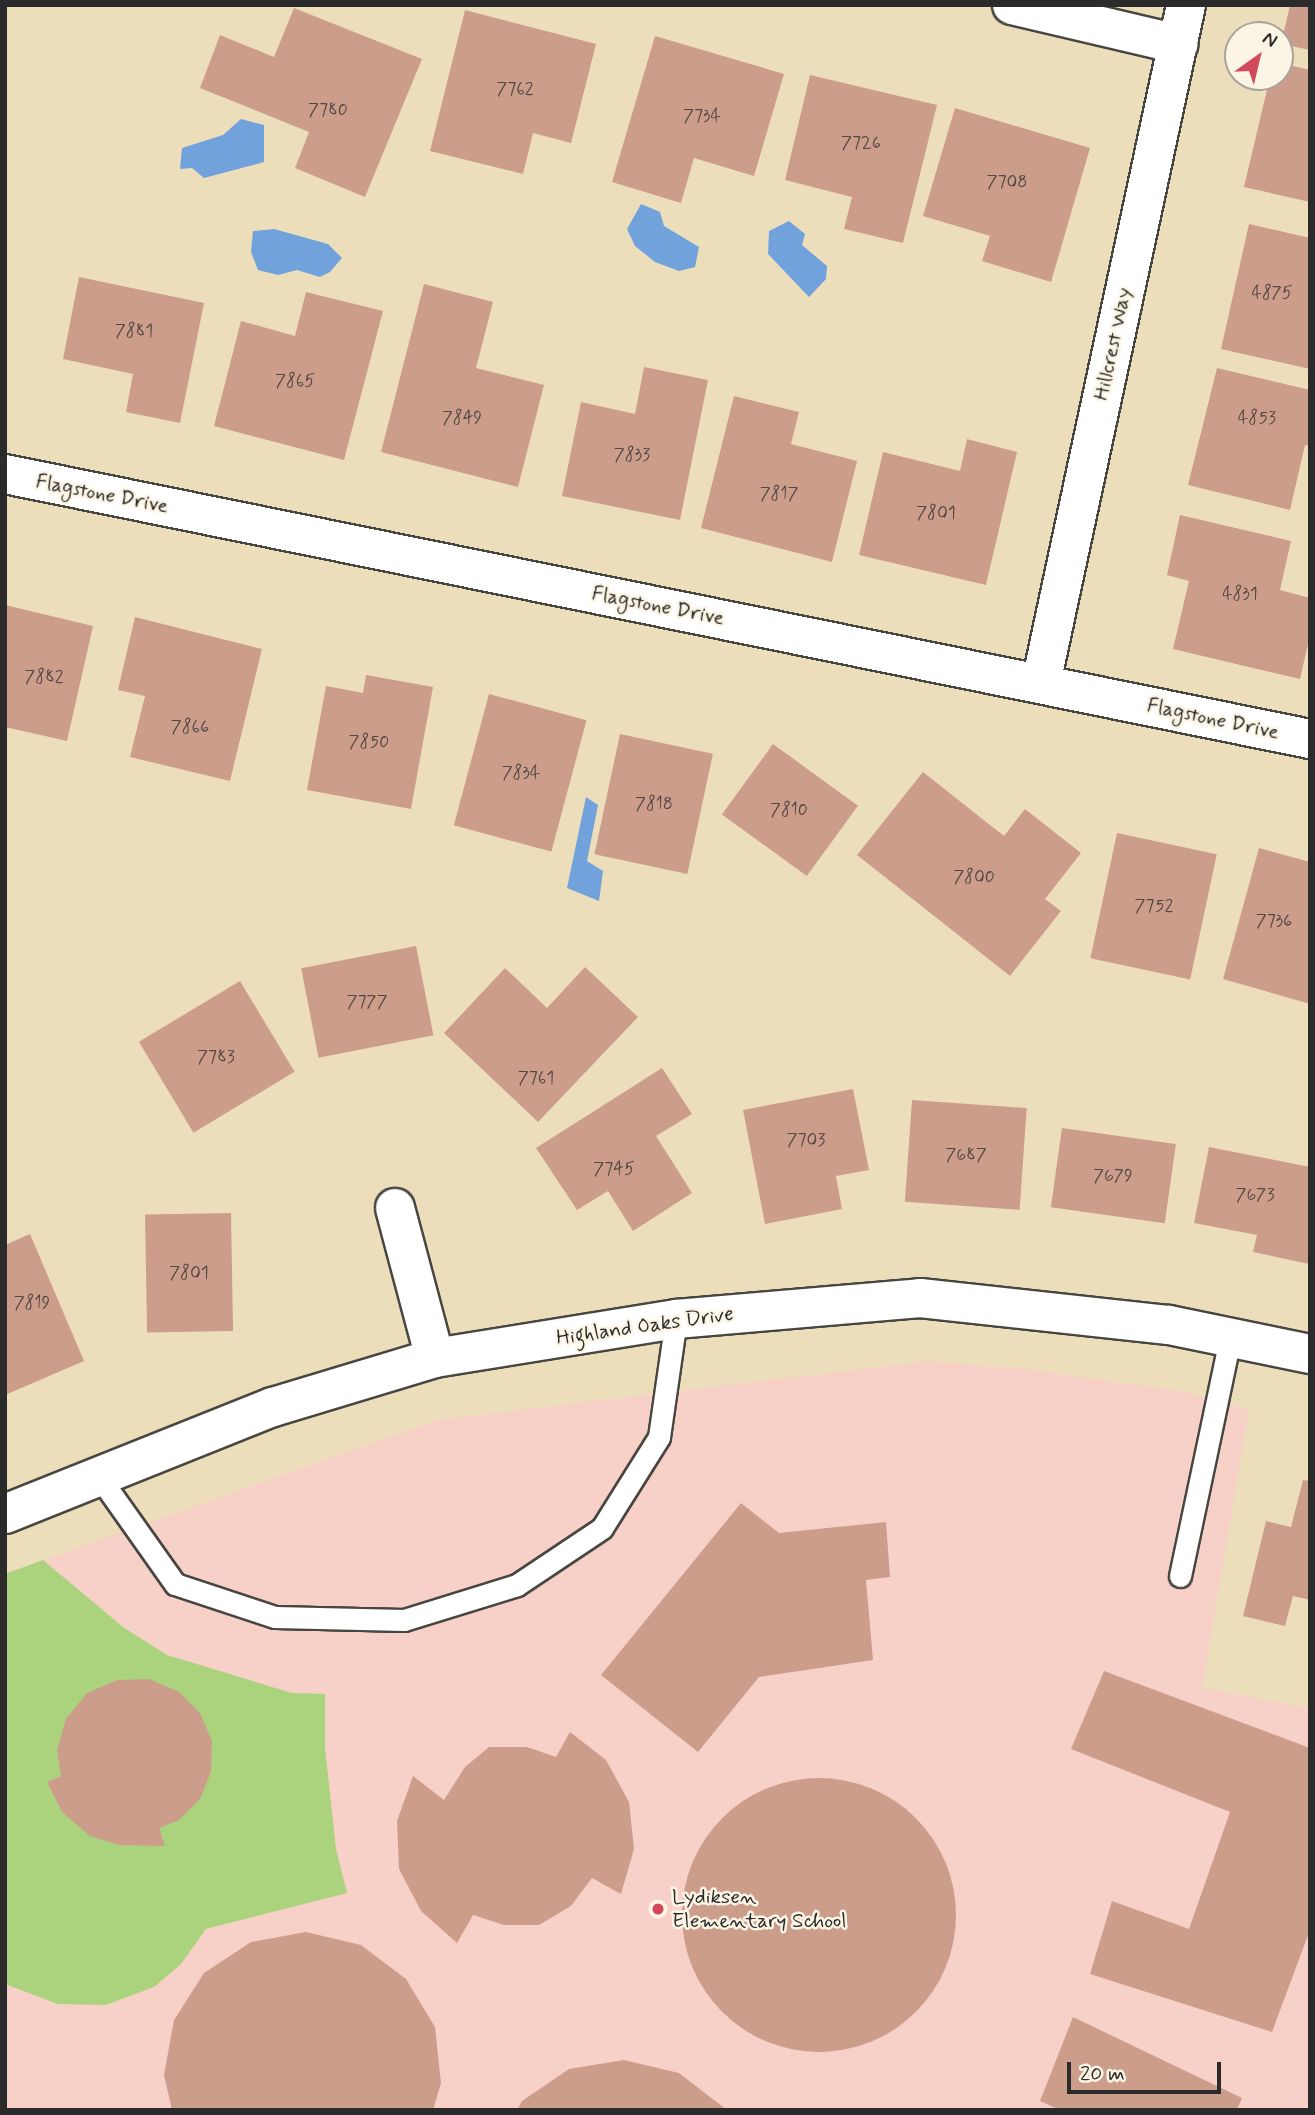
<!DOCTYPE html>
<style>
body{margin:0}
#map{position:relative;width:1315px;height:2115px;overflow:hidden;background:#eddebb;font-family:Mynerve,sans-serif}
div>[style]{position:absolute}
.built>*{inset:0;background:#f7d1c7}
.green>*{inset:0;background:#abd27c}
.water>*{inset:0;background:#72a2dc}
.building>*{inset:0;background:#cd9d8c;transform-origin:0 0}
.round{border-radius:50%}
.roads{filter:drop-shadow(2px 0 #484641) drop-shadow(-2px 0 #484641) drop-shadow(0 2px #484641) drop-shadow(0 -2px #484641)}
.service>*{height:21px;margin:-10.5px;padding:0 10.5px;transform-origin:10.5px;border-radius:10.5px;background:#fff}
.minor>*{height:38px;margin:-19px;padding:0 19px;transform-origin:19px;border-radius:19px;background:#fff}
.dots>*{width:19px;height:19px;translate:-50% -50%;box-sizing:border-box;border:4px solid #fcf5e5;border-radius:50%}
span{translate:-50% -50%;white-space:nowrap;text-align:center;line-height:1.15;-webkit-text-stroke:5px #fcf5e5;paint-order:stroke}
.number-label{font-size:18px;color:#544843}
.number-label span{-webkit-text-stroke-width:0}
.street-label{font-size:21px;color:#2b2b2b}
.poi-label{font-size:21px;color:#2b2b2b}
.left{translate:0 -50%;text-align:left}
.frame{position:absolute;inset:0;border:7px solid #2b2b2b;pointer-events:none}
.north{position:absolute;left:1224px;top:21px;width:70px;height:70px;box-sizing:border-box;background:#fcf5e5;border:2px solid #a8a49b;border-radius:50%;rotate:34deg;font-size:19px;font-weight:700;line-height:28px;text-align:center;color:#2b2b2b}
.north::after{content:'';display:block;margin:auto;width:24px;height:32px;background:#d1495b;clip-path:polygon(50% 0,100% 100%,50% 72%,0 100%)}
.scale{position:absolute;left:1067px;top:2062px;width:154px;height:32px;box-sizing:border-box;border:4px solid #2b2b2b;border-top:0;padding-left:9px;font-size:21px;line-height:24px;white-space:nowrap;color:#2b2b2b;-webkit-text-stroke:5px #fcf5e5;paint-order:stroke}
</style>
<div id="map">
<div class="built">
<i style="clip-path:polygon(929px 1361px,1031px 1370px,1186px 1392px,1249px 1410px,1202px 1688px,1310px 1708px,1310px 2110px,5px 2110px,5px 1574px,437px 1420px)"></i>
</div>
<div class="green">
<i style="clip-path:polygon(43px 1560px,123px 1627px,167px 1655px,292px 1693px,325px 1694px,325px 1748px,336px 1849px,347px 1893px,206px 1929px,181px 1964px,154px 1987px,106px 2005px,58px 2004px,5px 1984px,5px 1574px)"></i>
</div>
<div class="water">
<i style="clip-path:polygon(241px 119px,264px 125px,264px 162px,204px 178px,192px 168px,180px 169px,182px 148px,223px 135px)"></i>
<i style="clip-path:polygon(641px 204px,660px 212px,664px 226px,699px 247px,695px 267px,679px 271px,655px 262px,635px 246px,627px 229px)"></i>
<i style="clip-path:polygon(789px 221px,805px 234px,802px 245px,827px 266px,826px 279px,809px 297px,768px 254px,769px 231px)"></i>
<i style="clip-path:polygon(274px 229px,328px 244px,342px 258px,330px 272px,320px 277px,297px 270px,278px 275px,258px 270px,251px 252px,253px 231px)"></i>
<i style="clip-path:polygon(586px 797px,598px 805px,587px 861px,603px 871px,599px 901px,567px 888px)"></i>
</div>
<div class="building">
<i style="clip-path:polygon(1290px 5px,1310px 5px,1310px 50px,1281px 44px)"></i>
<i style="clip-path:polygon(294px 8px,422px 59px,365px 197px,295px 168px,309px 132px,200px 88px,220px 35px,274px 57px)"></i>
<i style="clip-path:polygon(465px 10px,596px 44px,571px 143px,533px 133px,523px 174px,430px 151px)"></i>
<i style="clip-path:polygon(655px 36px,784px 74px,754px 176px,694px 158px,681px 203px,612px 182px)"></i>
<i style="clip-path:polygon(1280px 63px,1310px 70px,1310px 202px,1244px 187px,1270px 77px,1280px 77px)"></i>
<i style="clip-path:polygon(810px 75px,937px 105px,903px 243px,844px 229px,852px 197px,785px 180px)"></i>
<i style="clip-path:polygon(955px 108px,1090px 148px,1051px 282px,982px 261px,990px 236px,923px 216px)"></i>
<i style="clip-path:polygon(1249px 224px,1310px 238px,1310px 369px,1221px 349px)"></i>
<i style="clip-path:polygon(79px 277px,204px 303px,180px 423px,126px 412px,133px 374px,63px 359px)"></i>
<i style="clip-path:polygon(424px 284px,493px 302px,476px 368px,544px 385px,518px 487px,381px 452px)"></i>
<i style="clip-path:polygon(306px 292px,383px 311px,344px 460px,214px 426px,241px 321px,295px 336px)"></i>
<i style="clip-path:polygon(644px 367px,708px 380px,680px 520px,562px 496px,581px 402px,635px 414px)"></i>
<i style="clip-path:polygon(1217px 368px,1310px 390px,1310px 446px,1305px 445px,1290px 510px,1188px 485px)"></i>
<i style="clip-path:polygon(734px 396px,799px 412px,791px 444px,857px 461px,832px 562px,701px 528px)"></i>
<i style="clip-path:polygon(967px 439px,1017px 452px,986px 585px,859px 555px,883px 452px,960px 471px)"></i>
<i style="clip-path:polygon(1180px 515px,1291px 541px,1280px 590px,1310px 598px,1310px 635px,1300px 679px,1173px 649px,1189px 581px,1167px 575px)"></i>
<i style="clip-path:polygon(5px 605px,93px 626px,67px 741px,5px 727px)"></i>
<i style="clip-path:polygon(135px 617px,262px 649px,230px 781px,130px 757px,145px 696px,118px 690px)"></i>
<i style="clip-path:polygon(366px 675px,433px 687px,411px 809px,307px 790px,326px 686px,363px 693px)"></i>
<i style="left:489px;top:694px;width:101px;height:136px;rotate:15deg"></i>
<i style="left:620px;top:734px;width:95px;height:123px;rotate:12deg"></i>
<i style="left:773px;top:744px;width:105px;height:87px;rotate:36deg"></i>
<i style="clip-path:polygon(923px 772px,1004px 836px,1025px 809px,1081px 853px,1045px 899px,1061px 911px,1010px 976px,857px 855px)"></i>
<i style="left:1117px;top:833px;width:102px;height:128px;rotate:12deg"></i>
<i style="clip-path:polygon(1259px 848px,1310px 862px,1310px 1004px,1223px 979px)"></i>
<i style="left:416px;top:946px;width:91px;height:117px;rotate:79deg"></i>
<i style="clip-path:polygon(585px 967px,638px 1017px,538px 1122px,444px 1033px,505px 968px,547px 1008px)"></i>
<i style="left:240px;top:981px;width:106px;height:118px;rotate:59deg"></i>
<i style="clip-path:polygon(662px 1068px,692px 1114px,656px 1136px,692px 1193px,633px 1231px,608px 1191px,577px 1210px,536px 1148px)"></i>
<i style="clip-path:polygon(853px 1089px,869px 1170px,836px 1176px,842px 1209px,765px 1224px,743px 1110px)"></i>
<i style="left:912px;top:1100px;width:115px;height:102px;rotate:4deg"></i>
<i style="left:1062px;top:1128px;width:115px;height:80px;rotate:8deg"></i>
<i style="clip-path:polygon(1209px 1147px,1310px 1167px,1309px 1264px,1253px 1252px,1257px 1235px,1194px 1223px)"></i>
<i style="left:231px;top:1213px;width:118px;height:86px;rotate:89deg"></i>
<i style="clip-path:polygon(30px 1234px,84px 1361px,5px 1395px,5px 1245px)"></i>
<i style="clip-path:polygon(1303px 1480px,1310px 1481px,1310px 1600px,1293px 1596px,1285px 1626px,1243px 1616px,1266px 1521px,1291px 1527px)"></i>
<i style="clip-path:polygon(741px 1503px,779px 1533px,886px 1522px,890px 1577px,866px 1580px,873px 1660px,759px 1677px,698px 1752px,601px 1675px)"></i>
<i style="clip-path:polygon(1104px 1671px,1310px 1748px,1310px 1930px,1272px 2032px,1090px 1974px,1112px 1901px,1189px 1929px,1230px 1812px,1071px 1749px)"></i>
<i style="clip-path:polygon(149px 1679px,179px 1692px,200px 1713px,212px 1741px,211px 1772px,200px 1799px,179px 1820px,159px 1828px,165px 1846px,119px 1845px,90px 1836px,62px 1812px,47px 1782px,61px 1776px,57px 1750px,66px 1719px,87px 1693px,117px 1680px)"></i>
<i style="clip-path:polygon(570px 1732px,606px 1760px,629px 1802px,634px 1849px,621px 1894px,592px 1878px,571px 1906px,539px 1925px,504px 1925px,473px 1915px,457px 1943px,421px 1911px,399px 1869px,397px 1821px,413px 1776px,444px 1800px,465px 1767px,489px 1747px,527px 1747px,556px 1757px)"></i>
<i class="round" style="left:682px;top:1778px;width:274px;height:274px"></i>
<i style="clip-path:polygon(306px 1932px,361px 1945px,406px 1979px,435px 2027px,441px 2083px,433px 2110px,172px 2110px,164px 2075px,174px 2020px,204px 1973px,251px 1942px)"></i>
<i style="clip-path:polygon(1073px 2017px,1242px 2098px,1237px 2110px,1060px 2110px,1040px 2101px)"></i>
<i style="clip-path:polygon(624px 2060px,679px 2073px,727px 2110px,517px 2110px,522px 2101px,569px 2069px)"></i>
</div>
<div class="roads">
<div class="service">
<i style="left:100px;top:1478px;width:130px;rotate:54.7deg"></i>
<i style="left:175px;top:1584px;width:105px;rotate:18.3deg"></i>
<i style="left:275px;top:1617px;width:129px;rotate:1.3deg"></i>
<i style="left:404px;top:1620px;width:118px;rotate:-17.2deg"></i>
<i style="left:517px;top:1585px;width:102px;rotate:-33.8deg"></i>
<i style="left:602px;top:1528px;width:107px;rotate:-57.9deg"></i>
<i style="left:659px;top:1437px;width:119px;rotate:-81.8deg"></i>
<i style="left:1180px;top:1576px;width:243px;rotate:-78.1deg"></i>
</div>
<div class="minor">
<i style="left:1012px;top:5px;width:171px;rotate:13.2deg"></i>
<i style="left:5px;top:474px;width:1332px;rotate:11.48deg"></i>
<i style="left:1041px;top:683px;width:693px;rotate:-77.93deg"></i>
<i style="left:395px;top:1208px;width:155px;rotate:75.1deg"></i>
<i style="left:5px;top:1514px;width:289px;rotate:-21.8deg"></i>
<i style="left:273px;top:1407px;width:169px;rotate:-16.8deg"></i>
<i style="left:435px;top:1358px;width:244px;rotate:-9.2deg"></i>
<i style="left:676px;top:1319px;width:245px;rotate:-4.9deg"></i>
<i style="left:920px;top:1298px;width:250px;rotate:6.2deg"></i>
<i style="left:1169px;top:1325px;width:144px;rotate:11.6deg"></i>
</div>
</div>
<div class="dots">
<i style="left:658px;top:1909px;background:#d1495b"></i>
</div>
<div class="number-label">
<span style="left:515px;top:89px">7762</span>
<span style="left:328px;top:110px">7780</span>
<span style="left:702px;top:116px">7734</span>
<span style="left:861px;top:143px">7726</span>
<span style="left:1007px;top:182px">7708</span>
<span style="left:1272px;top:293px">4875</span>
<span style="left:134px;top:331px">7881</span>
<span style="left:295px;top:381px">7865</span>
<span style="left:462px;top:418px">7849</span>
<span style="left:1257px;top:418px">4853</span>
<span style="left:632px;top:455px">7833</span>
<span style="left:779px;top:494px">7817</span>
<span style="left:936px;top:513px">7801</span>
<span style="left:1240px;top:594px">4831</span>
<span style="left:44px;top:677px">7882</span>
<span style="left:190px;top:727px">7866</span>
<span style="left:369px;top:742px">7850</span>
<span style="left:521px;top:773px">7834</span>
<span style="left:654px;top:804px">7818</span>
<span style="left:789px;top:810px">7810</span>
<span style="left:974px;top:877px">7800</span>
<span style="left:1154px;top:906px">7752</span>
<span style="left:1274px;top:921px">7736</span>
<span style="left:367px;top:1002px">7777</span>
<span style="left:216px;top:1057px">7783</span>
<span style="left:536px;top:1078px">7761</span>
<span style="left:806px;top:1140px">7703</span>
<span style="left:966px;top:1155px">7687</span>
<span style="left:614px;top:1169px">7745</span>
<span style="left:1113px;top:1176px">7679</span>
<span style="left:1255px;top:1195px">7673</span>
<span style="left:189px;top:1273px">7801</span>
<span style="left:32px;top:1303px">7819</span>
</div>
<div class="street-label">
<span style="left:1113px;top:344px;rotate:-78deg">Hillcrest Way</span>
<span style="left:102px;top:494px;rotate:11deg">Flagstone Drive</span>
<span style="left:658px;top:606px;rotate:11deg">Flagstone Drive</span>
<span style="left:1213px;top:719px;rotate:12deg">Flagstone Drive</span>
<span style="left:645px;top:1326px;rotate:-8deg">Highland Oaks Drive</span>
</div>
<div class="poi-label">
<span class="left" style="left:672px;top:1909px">Lydiksen<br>Elementary School</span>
</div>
<div class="frame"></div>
<div class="north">N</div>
<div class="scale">20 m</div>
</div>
